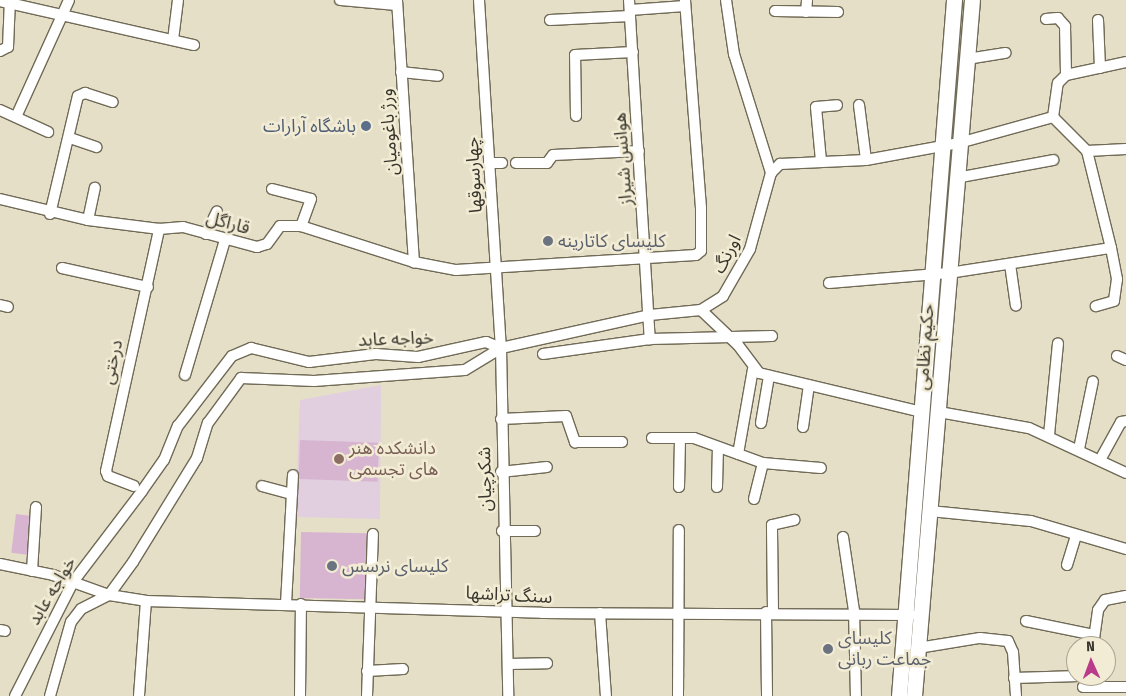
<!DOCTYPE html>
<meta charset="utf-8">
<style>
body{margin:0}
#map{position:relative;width:1126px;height:696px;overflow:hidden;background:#e6dfc8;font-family:"Fira Sans Condensed","Noto Sans Arabic",sans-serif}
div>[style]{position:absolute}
.education>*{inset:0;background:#e1cfe0}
.building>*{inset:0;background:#d7b4d0;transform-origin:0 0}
.roads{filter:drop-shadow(1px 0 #706a56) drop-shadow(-1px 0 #706a56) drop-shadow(0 1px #706a56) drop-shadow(0 -1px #706a56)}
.minor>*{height:10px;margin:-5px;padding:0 5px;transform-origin:5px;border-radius:5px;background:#fff}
.secondary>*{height:15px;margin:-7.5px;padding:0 7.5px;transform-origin:7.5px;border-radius:7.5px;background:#fff}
.dots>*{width:14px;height:14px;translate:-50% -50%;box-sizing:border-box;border:2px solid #f3ecd5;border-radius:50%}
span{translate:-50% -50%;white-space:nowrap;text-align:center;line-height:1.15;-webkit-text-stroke:5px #f3ecd5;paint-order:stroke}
.service-label{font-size:18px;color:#4e5e75}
.right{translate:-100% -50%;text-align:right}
.street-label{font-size:18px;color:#37352c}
.worship-label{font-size:18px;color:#5b616d}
.left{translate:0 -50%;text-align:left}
.education-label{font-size:18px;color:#785e54}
.north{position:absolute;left:1066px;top:636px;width:50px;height:50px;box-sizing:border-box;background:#f3ecd5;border:1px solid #a8a391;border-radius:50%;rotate:358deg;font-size:14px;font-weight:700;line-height:20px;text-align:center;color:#37352c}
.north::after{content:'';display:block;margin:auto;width:18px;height:22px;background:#b93c8a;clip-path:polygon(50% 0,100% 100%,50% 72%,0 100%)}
</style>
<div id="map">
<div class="education">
<i style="clip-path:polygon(381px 385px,380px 519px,295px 517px,300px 400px)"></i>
</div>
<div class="building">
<i style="left:300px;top:440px;width:79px;height:39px;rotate:2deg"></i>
<i style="left:16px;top:514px;width:16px;height:39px;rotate:7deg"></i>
<i style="left:301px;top:532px;width:67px;height:66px;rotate:1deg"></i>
</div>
<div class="roads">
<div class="minor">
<i style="left:340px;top:0;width:57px;rotate:5deg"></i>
<i style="left:397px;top:0;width:263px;rotate:86.3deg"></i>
<i style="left:479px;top:0;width:349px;rotate:86.4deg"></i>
<i style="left:501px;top:348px;width:348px;rotate:88.8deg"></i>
<i style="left:629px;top:0;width:340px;rotate:86.5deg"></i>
<i style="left:726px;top:0;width:55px;rotate:81.6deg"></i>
<i style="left:734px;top:54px;width:125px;rotate:72.7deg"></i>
<i style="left:0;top:1px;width:199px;rotate:12.8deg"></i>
<i style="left:630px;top:10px;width:55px;rotate:-4.2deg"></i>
<i style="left:775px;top:11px;width:63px;rotate:0.9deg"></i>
<i style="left:806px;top:12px;width:12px;rotate:-85deg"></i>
<i style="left:1046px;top:19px;width:12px;rotate:-5deg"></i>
<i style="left:1058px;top:18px;width:11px;rotate:49deg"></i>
<i style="left:1065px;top:26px;width:49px;rotate:88.8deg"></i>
<i style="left:550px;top:20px;width:80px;rotate:-2.9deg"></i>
<i style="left:1098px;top:20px;width:48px;rotate:87.6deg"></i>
<i style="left:173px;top:40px;width:40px;rotate:-82.9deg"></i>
<i style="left:0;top:51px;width:9px;rotate:-27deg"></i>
<i style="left:8px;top:47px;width:47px;rotate:-87.6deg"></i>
<i style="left:967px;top:59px;width:39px;rotate:-9deg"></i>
<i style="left:401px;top:72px;width:37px;rotate:6deg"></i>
<i style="left:859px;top:105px;width:55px;rotate:82.7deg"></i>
<i style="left:0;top:110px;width:53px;rotate:24.6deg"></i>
<i style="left:576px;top:116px;width:61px;rotate:-90.9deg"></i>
<i style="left:575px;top:55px;width:58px;rotate:-3deg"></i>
<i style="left:16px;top:117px;width:128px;rotate:-65.6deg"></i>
<i style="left:1053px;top:117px;width:48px;rotate:45deg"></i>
<i style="left:1087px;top:151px;width:100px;rotate:76.1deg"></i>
<i style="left:1111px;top:248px;width:32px;rotate:79deg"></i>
<i style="left:1117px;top:279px;width:22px;rotate:98deg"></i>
<i style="left:1114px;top:301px;width:19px;rotate:164deg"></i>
<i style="left:1053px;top:117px;width:34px;rotate:-82deg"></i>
<i style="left:1058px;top:83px;width:11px;rotate:-45deg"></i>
<i style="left:1066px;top:75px;width:61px;rotate:-12.2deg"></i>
<i style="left:70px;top:138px;width:28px;rotate:19deg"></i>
<i style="left:1087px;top:151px;width:39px;rotate:-3deg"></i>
<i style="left:821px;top:161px;width:54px;rotate:-95.3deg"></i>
<i style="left:816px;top:107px;width:21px;rotate:-5deg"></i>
<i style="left:489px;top:163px;width:13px"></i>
<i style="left:516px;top:163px;width:31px"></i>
<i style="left:547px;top:163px;width:10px;rotate:-53deg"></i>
<i style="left:553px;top:155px;width:86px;rotate:-2.7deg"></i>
<i style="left:956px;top:178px;width:99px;rotate:-10.5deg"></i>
<i style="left:272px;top:189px;width:40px;rotate:14.4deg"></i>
<i style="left:311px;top:199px;width:29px;rotate:110deg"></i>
<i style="left:0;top:199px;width:90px;rotate:13.4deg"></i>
<i style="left:88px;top:220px;width:72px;rotate:7.2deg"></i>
<i style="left:159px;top:229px;width:24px;rotate:-5deg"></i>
<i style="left:183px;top:227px;width:77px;rotate:15.1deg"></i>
<i style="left:257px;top:247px;width:10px;rotate:-17deg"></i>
<i style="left:267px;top:244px;width:22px;rotate:-54deg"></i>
<i style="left:280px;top:226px;width:21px"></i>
<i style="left:301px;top:226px;width:119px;rotate:17.7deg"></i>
<i style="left:414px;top:262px;width:43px;rotate:10.8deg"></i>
<i style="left:456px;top:270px;width:240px;rotate:-3.6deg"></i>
<i style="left:696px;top:255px;width:6px;rotate:-39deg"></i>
<i style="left:701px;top:251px;width:43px;rotate:-90deg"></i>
<i style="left:701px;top:208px;width:209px;rotate:-94.4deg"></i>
<i style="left:50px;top:214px;width:121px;rotate:-76.7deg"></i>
<i style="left:78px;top:96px;width:8px;rotate:-23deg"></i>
<i style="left:85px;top:93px;width:29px;rotate:18deg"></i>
<i style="left:88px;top:220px;width:33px;rotate:-78deg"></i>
<i style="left:206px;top:234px;width:25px;rotate:-64deg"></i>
<i style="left:1010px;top:264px;width:42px;rotate:81.9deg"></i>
<i style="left:62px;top:268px;width:88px;rotate:12.5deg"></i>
<i style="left:829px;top:283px;width:120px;rotate:-4.8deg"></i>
<i style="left:949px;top:273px;width:164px;rotate:-8.8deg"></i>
<i style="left:0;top:305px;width:8px;rotate:14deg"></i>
<i style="left:701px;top:310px;width:51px;rotate:43.4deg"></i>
<i style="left:738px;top:345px;width:35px;rotate:53deg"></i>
<i style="left:759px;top:373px;width:168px;rotate:13.5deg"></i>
<i style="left:543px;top:354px;width:108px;rotate:-8deg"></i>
<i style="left:650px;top:339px;width:122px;rotate:-1.4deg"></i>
<i style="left:1117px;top:356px;width:10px;rotate:24deg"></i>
<i style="left:185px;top:375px;width:141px;rotate:-73.5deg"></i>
<i style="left:939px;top:412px;width:91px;rotate:10.1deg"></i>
<i style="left:1029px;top:428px;width:107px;rotate:24.9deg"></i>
<i style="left:501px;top:419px;width:65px;rotate:-2.6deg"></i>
<i style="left:566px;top:416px;width:28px;rotate:71deg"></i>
<i style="left:575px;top:442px;width:47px"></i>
<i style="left:761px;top:423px;width:48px;rotate:-80.3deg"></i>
<i style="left:803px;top:427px;width:42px;rotate:-81.9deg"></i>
<i style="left:1049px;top:435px;width:92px;rotate:-84.4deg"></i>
<i style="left:652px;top:438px;width:42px"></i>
<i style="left:694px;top:438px;width:73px;rotate:19.9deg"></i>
<i style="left:763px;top:463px;width:58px;rotate:4.9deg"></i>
<i style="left:1079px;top:449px;width:69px;rotate:-78.4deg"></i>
<i style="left:738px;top:454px;width:86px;rotate:-80deg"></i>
<i style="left:1100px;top:460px;width:43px;rotate:-61.1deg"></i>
<i style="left:1121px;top:422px;width:5px;rotate:-11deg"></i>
<i style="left:501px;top:472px;width:46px;rotate:-6.2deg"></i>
<i style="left:134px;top:486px;width:28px;rotate:-159deg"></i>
<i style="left:108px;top:476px;width:5px;rotate:-112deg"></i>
<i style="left:106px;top:471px;width:248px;rotate:-77.6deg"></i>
<i style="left:262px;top:486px;width:31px;rotate:15deg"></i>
<i style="left:679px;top:487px;width:49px;rotate:-88.8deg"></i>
<i style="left:717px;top:487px;width:40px;rotate:-88.6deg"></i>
<i style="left:754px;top:499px;width:37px;rotate:-76deg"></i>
<i style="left:930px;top:511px;width:101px;rotate:5.7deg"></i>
<i style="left:1031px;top:521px;width:99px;rotate:16.4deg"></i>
<i style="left:502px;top:531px;width:33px"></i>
<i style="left:843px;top:537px;width:75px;rotate:81.5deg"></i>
<i style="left:854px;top:611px;width:85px;rotate:88.7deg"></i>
<i style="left:0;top:564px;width:54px;rotate:11.7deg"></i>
<i style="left:53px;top:575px;width:59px;rotate:19.7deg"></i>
<i style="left:109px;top:595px;width:37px;rotate:9deg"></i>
<i style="left:146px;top:601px;width:396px;rotate:1.7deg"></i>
<i style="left:542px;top:613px;width:369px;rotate:0.3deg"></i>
<i style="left:1067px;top:565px;width:31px;rotate:-73deg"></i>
<i style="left:32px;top:571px;width:64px;rotate:-86.4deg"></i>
<i style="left:286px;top:604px;width:129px;rotate:-86.9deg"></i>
<i style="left:773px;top:611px;width:86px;rotate:-90.7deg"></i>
<i style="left:772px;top:525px;width:23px;rotate:-13deg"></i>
<i style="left:766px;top:612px;width:84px;rotate:89.3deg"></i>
<i style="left:600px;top:613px;width:83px;rotate:85.9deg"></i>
<i style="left:1026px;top:621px;width:69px;rotate:11.6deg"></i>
<i style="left:0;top:630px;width:5px;rotate:11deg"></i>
<i style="left:1093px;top:646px;width:36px;rotate:-82deg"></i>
<i style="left:1098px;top:610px;width:12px;rotate:-55deg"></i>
<i style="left:1105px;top:600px;width:21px;rotate:-11deg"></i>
<i style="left:918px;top:648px;width:63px;rotate:-9.2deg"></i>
<i style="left:980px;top:638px;width:28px;rotate:6deg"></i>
<i style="left:1008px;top:641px;width:12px;rotate:66deg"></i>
<i style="left:1013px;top:652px;width:44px;rotate:86.1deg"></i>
<i style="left:508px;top:664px;width:39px;rotate:-1deg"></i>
<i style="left:367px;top:671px;width:36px;rotate:-3deg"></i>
<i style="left:1014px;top:678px;width:65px;rotate:-1.8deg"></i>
<i style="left:1083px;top:687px;width:43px"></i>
<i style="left:15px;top:696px;width:128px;rotate:-63deg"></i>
<i style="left:73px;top:582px;width:114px;rotate:-52.8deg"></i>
<i style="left:142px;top:491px;width:38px;rotate:-55deg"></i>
<i style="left:164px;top:460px;width:37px;rotate:-68deg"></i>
<i style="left:178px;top:426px;width:88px;rotate:-52.4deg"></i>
<i style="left:232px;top:356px;width:21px;rotate:-23deg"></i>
<i style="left:251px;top:348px;width:60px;rotate:13.6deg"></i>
<i style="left:309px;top:362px;width:67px;rotate:-6.8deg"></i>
<i style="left:376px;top:354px;width:42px;rotate:4.1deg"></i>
<i style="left:418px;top:357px;width:70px;rotate:-12.4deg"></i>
<i style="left:486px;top:342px;width:16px;rotate:22deg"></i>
<i style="left:50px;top:696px;width:77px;rotate:-74.2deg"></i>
<i style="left:71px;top:622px;width:16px;rotate:-52deg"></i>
<i style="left:81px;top:609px;width:31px;rotate:-27deg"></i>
<i style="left:109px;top:595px;width:41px;rotate:-54deg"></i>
<i style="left:133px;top:562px;width:122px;rotate:-58.4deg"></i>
<i style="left:197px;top:458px;width:37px;rotate:-73deg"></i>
<i style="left:208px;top:423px;width:56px;rotate:-53.7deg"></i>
<i style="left:241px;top:378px;width:73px;rotate:2.4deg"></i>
<i style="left:314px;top:381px;width:151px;rotate:-4.2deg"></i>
<i style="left:465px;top:370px;width:42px;rotate:-31.4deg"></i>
<i style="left:501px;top:348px;width:153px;rotate:-12.5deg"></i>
<i style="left:650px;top:315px;width:51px;rotate:-5.6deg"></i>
<i style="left:701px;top:310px;width:26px;rotate:-32deg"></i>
<i style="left:723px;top:296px;width:54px;rotate:-60.1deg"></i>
<i style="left:750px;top:249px;width:79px;rotate:-74.6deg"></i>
<i style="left:771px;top:173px;width:13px;rotate:-45deg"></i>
<i style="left:780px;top:164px;width:86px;rotate:-2.7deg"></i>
<i style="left:866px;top:160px;width:95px;rotate:-10.4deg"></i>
<i style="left:959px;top:143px;width:98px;rotate:-15.5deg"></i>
<i style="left:139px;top:696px;width:95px;rotate:-85.8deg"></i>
<i style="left:300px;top:696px;width:92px;rotate:-89.4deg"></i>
<i style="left:367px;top:696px;width:162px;rotate:-87.9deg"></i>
<i style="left:678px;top:696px;width:166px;rotate:-89.7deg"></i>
</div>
<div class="secondary">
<i style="left:899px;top:696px;width:698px;rotate:-85.48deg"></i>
<i style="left:914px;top:696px;width:698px;rotate:-85.24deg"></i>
</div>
</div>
<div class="dots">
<i style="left:366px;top:126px;background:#5c6f8a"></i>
<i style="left:548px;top:241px;background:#6b7280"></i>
<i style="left:339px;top:459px;background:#8d6e63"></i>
<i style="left:332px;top:566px;background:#6b7280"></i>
<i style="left:828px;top:649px;background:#6b7280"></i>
</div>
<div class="service-label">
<span class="right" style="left:356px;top:126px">باشگاه آرارات</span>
</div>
<div class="street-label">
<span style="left:389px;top:132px;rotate:-94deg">ورژ باغومیان</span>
<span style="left:623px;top:159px;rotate:-94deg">هوانس شیراز</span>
<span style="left:474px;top:175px;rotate:-93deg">چهارسوقها</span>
<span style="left:228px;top:223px;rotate:15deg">قاراگل</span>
<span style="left:727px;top:254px;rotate:-63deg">اورنگ</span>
<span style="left:396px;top:339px;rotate:-2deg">خواجه عابد</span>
<span style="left:925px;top:347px;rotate:-86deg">حکیم نظامی</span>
<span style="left:112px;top:362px;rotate:-77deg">درختی</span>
<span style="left:485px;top:479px;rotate:-91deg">شکرچیان</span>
<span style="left:52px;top:591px;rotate:-59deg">خواجه عابد</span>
<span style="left:509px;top:595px;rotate:3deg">سنگ تراشها</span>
</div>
<div class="worship-label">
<span class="left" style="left:558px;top:241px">کلیسای کاتارینه</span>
<span class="left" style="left:342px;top:566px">کلیسای نرسس</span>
<span class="left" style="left:838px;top:649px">کلیسای<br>جماعت ربانی</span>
</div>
<div class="education-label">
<span class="left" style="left:349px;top:459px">دانشکده هنر<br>های تجسمی</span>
</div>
<div class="north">N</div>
</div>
